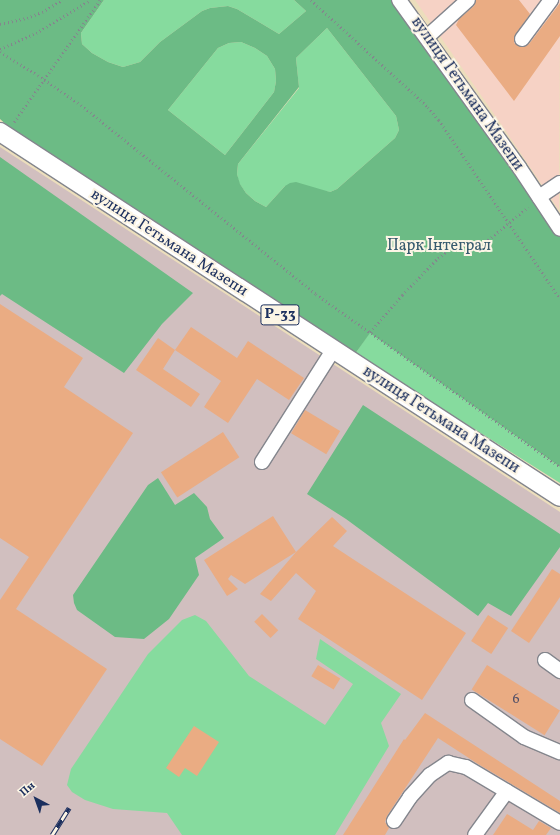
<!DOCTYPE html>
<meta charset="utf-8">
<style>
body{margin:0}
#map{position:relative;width:560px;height:835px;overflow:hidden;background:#ecdebc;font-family:Vollkorn,serif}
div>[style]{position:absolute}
.built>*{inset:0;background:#f6d2c5}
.industrial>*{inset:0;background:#d1bfbf}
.green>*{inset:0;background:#86db9e}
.forest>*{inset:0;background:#6cbb85}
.building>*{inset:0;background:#eaac83;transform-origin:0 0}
.path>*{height:2.5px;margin-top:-1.25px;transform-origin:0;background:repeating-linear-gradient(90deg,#84868d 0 1px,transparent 0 4px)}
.roads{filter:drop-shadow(1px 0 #84868d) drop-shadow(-1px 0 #84868d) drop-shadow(0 1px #84868d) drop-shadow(0 -1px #84868d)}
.minor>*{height:14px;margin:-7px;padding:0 7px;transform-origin:7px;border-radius:7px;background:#fff}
.major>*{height:18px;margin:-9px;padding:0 9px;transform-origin:9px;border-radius:9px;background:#fff}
.rail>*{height:4.5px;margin-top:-2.25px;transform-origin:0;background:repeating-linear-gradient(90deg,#fcf5e5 0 9px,#1b2f5e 0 18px);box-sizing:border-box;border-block:1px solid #1b2f5e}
span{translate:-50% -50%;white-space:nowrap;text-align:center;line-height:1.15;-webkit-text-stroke:4px #fcf5e5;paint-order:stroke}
.number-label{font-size:14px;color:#4f4e67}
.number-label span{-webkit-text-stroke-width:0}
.shield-label span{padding:1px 3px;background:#fcf5e5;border:1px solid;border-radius:3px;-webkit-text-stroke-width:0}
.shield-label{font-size:15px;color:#1b2f5e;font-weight:700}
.street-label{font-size:16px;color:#1b2f5e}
.park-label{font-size:16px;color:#365a6e}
.north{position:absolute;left:16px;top:779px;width:40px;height:40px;-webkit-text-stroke:3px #fcf5e5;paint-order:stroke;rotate:319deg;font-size:11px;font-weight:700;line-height:16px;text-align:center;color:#1b2f5e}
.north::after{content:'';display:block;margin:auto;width:14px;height:18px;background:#1b2f5e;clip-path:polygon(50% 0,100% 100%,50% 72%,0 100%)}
</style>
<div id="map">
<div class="built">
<i style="clip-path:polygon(415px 0,560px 0,559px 210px,503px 127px)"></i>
</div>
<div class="industrial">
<i style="clip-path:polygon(0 147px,560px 512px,560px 835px,0 835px)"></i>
</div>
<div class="green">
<i style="clip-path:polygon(104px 0,294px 0,306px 11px,279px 34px,237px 9px,228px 6px,210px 8px,202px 11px,160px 42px,140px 62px,123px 67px,108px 62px,92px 53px,82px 44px,81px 33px)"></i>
<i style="clip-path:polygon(327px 28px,396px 116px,399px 130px,395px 138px,337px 189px,330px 192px,285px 186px,266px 207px,255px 201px,246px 193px,239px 183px,237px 174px,238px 164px,299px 88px,296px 58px)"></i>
<i style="clip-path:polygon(241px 42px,255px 48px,267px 56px,275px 69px,276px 81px,274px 92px,225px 155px,168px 110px,218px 48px,229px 43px)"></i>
<i style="clip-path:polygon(370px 332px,560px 467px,560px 483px,355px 354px)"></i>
<i style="clip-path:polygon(195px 615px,206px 621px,249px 676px,325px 725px,353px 684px,316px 659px,320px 639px,401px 694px,381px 723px,389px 746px,335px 835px,182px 835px,167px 813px,113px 809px,85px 800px,72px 792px,67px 785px,71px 769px,148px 654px,182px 620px)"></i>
</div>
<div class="forest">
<i style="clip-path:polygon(evenodd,0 0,104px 0,81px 33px,82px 44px,92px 53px,108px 62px,123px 67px,140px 62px,160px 42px,202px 11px,210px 8px,228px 6px,237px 9px,279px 34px,306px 11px,294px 0,398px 0,560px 230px,560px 467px,370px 333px,355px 354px,10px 128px,0 119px,0 0,327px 28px,396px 116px,399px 130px,395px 138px,337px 189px,330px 192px,296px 182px,290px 183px,285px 186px,266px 207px,255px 201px,246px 193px,240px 184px,237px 174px,238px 164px,299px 87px,296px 58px,327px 28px,0 0,241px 42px,255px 48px,267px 56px,275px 69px,276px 81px,274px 92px,225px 155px,168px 110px,218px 48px,229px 43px,241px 42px)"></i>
<i style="clip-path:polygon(0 157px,193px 293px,162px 324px,124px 373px,2px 294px,0 296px)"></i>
<i style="clip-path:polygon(363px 405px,560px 534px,560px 547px,511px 616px,488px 603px,478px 616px,346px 519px,307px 494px)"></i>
<i style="clip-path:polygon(158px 478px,175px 505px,194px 493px,207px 507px,210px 519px,224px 538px,195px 558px,199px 575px,169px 619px,144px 639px,115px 637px,77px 610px,74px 603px,73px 595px,148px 485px)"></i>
</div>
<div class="building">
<i style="clip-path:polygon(476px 0,519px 0,530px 14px,514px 38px,514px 43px,521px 47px,529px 44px,560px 3px,560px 36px,514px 101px,456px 25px,459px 19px,474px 6px)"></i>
<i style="clip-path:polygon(0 304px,83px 358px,64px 387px,133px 433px,16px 609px,107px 669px,42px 766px,0 739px,0 600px,29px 557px,0 538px)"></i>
<i style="clip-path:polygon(191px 327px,237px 358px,248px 341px,304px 378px,289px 400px,257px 379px,228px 423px,204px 407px,221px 381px,175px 350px)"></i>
<i style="clip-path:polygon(158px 338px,175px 350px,163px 369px,200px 394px,191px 407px,136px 370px)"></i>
<i style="left:305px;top:410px;width:41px;height:27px;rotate:31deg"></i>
<i style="left:223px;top:432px;width:30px;height:74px;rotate:57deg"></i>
<i style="clip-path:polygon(273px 516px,296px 552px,245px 584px,231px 575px,228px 579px,238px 589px,227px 596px,204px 560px)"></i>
<i style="clip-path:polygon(332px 517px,347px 531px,333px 546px,466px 633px,422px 700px,298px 619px,316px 591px,296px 573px,271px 601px,260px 594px,296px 552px)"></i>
<i style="clip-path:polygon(552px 569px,560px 574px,560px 597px,529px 643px,511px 631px)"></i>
<i style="left:262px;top:614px;width:23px;height:11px;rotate:45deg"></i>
<i style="left:488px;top:615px;width:24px;height:31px;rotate:33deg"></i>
<i style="left:318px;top:665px;width:26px;height:13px;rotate:31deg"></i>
<i style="left:487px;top:665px;width:86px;height:29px;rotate:32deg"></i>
<i style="clip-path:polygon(425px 713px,560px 801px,560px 813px,478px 764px,438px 738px,387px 816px,385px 822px,389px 828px,385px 835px,343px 835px,404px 739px,405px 740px)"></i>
<i style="clip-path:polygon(194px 726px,219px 742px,197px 776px,185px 768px,179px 777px,166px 768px)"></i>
<i style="clip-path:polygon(507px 814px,533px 830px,539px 821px,551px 828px,546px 835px,493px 835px)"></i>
</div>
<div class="path">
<i style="left:311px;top:0;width:159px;rotate:42.4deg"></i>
<i style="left:428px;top:107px;width:17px;rotate:50deg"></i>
<i style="left:439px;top:120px;width:216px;rotate:55.9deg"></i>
<i style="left:0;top:24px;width:28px;rotate:-13deg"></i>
<i style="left:27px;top:18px;width:16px;rotate:-22deg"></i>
<i style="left:42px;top:12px;width:23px;rotate:-31deg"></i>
<i style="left:0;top:49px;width:39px;rotate:-24deg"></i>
<i style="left:36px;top:33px;width:63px;rotate:-31.4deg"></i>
<i style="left:0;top:52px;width:44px;rotate:31.2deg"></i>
<i style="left:38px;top:75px;width:52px;rotate:34.9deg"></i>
<i style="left:81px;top:105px;width:302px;rotate:38.8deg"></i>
<i style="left:316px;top:294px;width:299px;rotate:35.3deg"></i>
<i style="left:14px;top:122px;width:149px;rotate:-54.8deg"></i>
<i style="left:370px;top:332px;width:49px;rotate:-49.1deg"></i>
<i style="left:402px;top:295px;width:52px;rotate:-45.8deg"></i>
<i style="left:438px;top:258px;width:18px;rotate:-38deg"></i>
<i style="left:452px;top:247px;width:37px;rotate:-11deg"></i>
<i style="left:488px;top:240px;width:52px;rotate:-39.5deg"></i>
</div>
<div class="roads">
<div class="minor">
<i style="left:399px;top:0;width:206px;rotate:54.3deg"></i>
<i style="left:519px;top:167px;width:74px;rotate:56.5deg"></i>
<i style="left:427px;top:37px;width:55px;rotate:-42.1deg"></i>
<i style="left:522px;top:39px;width:49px;rotate:-53.4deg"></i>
<i style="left:539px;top:197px;width:25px;rotate:-34deg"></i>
<i style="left:262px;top:462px;width:133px;rotate:-57.6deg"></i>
<i style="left:545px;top:660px;width:19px;rotate:36deg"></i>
<i style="left:472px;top:700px;width:64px;rotate:35.4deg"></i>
<i style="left:524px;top:737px;width:39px;rotate:23deg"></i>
<i style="left:394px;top:821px;width:29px;rotate:-56deg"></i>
<i style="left:410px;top:797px;width:30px;rotate:-48deg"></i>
<i style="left:430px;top:775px;width:22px;rotate:-34deg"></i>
<i style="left:448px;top:763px;width:18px;rotate:13deg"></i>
<i style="left:466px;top:767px;width:109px;rotate:30.8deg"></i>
<i style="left:475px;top:835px;width:54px;rotate:-54deg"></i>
</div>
<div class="major">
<i style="left:0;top:132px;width:668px;rotate:33.1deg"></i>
</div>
</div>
<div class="rail">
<i style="left:52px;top:835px;width:32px;rotate:-58deg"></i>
</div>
<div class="number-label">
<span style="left:516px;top:700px">6</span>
</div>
<div class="shield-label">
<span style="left:280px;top:315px">Р-33</span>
</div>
<div class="street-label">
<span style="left:467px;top:94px;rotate:55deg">вулиця Гетьмана Мазепи</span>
<span style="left:169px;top:243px;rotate:33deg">вулиця Гетьмана Мазепи</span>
<span style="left:441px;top:420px;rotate:33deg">вулиця Гетьмана Мазепи</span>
</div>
<div class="park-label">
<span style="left:439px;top:246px">Парк Інтеграл</span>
</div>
<div class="north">Пн</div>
</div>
